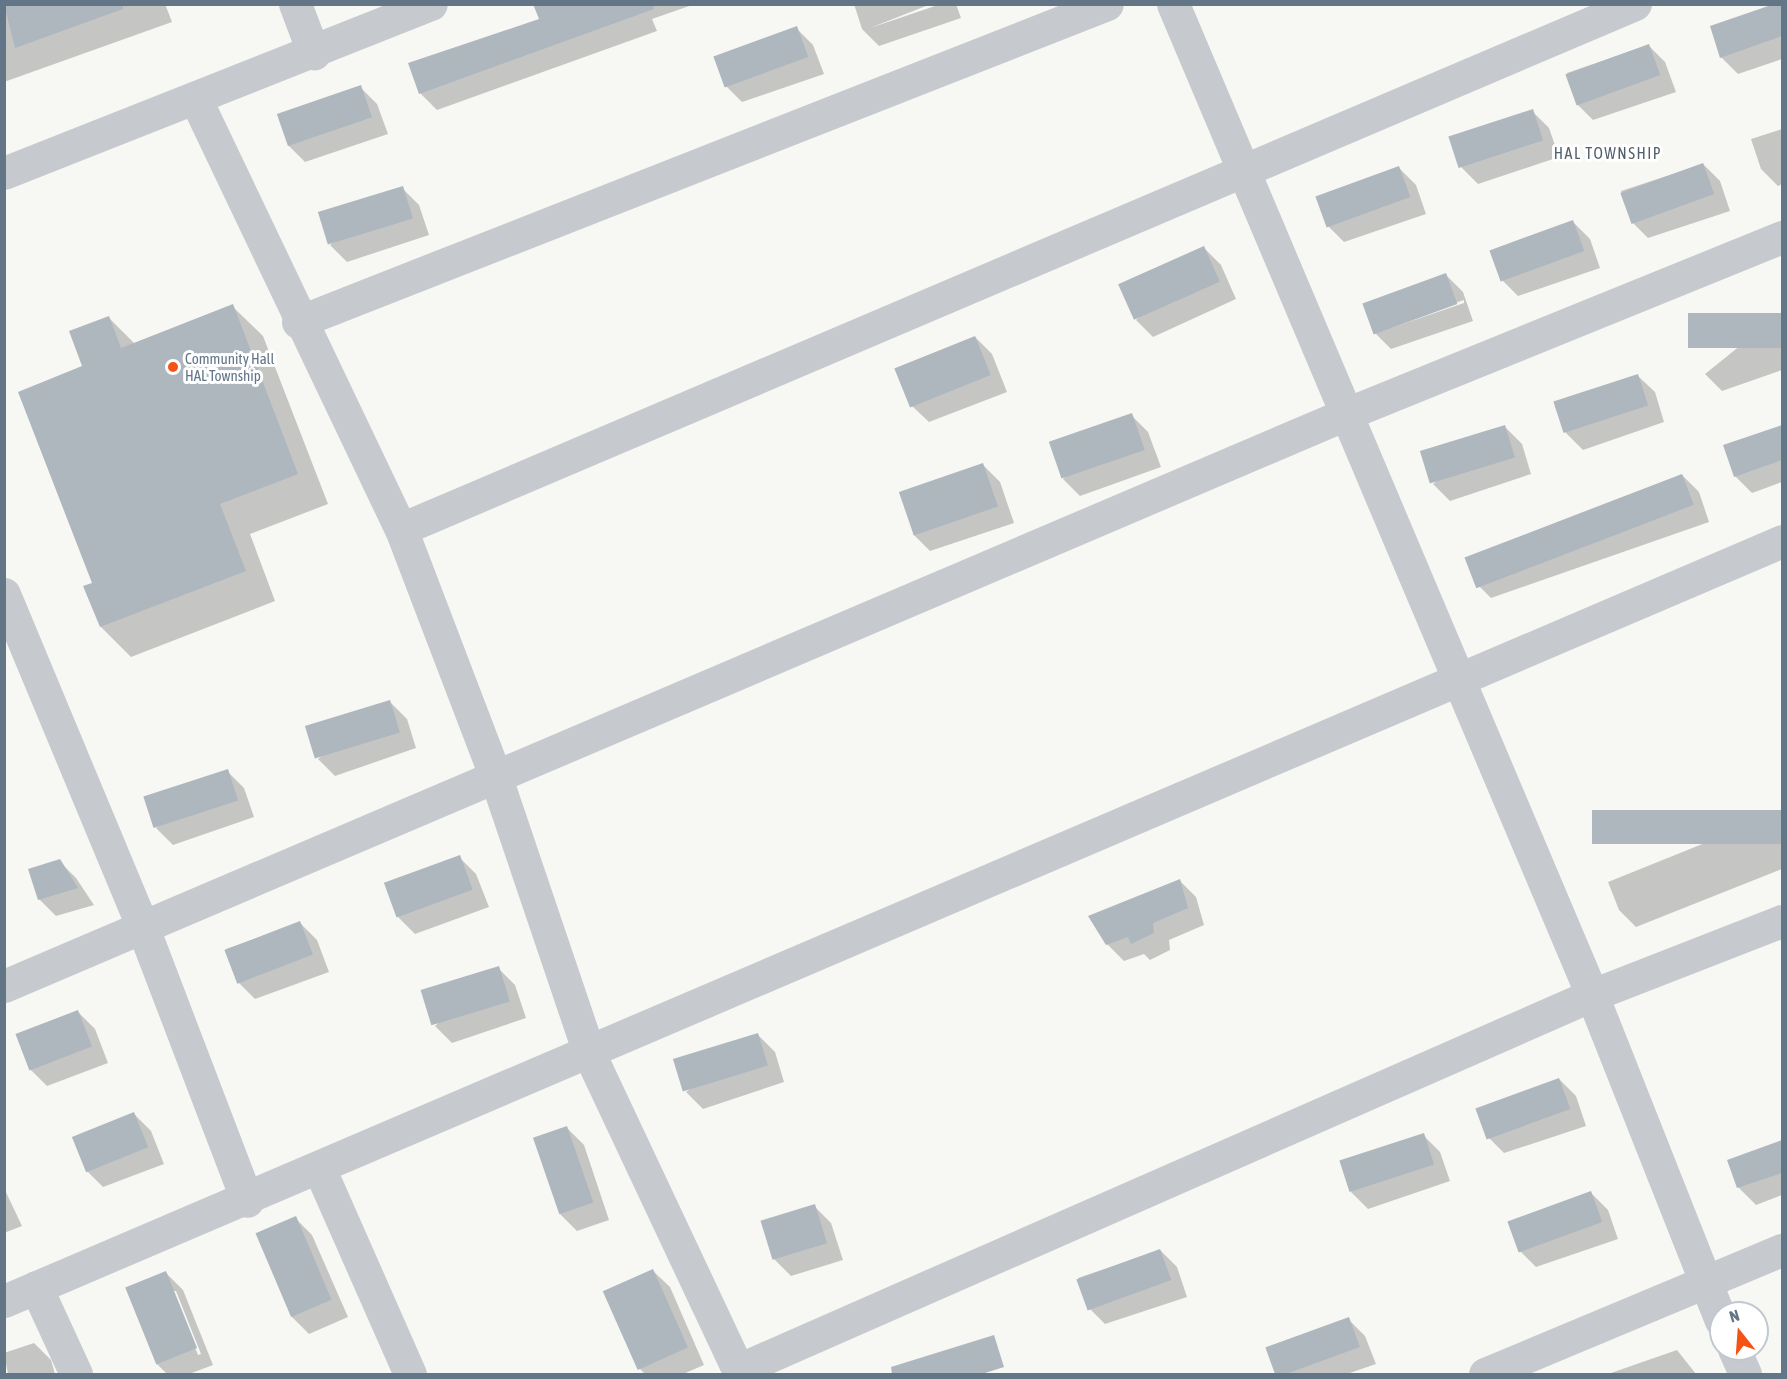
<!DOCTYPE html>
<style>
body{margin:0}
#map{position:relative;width:1787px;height:1379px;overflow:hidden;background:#f7f7f4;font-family:"Asap Condensed",sans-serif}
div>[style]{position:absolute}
.shadow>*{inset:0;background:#0003}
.building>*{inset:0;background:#afb7be;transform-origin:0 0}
.minor>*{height:33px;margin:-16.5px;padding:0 16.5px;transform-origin:16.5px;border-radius:16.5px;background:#c6cace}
.dots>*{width:16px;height:16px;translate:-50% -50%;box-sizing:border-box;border:3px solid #fff;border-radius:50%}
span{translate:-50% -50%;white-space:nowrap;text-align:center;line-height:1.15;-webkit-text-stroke:6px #fff;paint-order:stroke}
.poi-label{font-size:15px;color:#637688}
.left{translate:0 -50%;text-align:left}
.neighbourhood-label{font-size:16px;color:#525f6c;letter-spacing:1.5px}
.frame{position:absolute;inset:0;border:6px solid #637688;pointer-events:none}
.north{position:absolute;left:1709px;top:1301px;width:60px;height:60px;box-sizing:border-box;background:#fff;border:2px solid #c1c8cf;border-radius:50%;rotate:343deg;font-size:16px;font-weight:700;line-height:24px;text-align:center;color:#637688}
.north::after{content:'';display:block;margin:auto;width:21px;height:27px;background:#f55315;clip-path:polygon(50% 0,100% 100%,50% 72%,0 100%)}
</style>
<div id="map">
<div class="shadow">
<i style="clip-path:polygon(4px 4px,165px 4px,172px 22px,4px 82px)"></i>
<i style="clip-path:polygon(535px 4px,695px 4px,652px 19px,657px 31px,437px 110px,420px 93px,540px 20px)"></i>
<i style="clip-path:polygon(854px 4px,931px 4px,870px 28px,941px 4px,956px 4px,961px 18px,879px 46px,862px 29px)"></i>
<i style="clip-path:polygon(1779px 4px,1782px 59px,1738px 74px,1721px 57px)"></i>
<i style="clip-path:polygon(796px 28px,813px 45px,824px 74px,742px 102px,725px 85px)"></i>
<i style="clip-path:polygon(1648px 45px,1665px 62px,1676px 92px,1593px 120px,1576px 103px,1567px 73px)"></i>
<i style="clip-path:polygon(360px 87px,377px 104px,388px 134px,305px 162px,288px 145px)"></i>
<i style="clip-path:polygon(1532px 111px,1549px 128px,1559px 157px,1478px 184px,1461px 167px)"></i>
<i style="clip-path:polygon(1782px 129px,1782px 184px,1778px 186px,1761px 169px,1751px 139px)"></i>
<i style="clip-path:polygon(1703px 164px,1720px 181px,1730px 211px,1648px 238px,1631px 221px,1621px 191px)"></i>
<i style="clip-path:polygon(1399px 168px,1416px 185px,1426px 214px,1344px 242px,1327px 225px)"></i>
<i style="clip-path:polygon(402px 188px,419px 205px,429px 235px,347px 262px,330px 245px)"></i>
<i style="clip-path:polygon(1573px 222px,1590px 239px,1600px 268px,1518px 296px,1501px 279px)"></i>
<i style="clip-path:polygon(1204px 248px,1221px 265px,1236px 299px,1153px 337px,1136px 320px)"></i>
<i style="clip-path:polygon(evenodd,1446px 275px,1463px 292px,1473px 321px,1391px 349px,1374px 332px,1446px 275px,1464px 300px,1464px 303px,1382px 331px,1382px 328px,1464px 300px)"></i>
<i style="clip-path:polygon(232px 306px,263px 336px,328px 504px,250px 534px,275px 601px,131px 657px,101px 627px,84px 367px,108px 317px,135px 344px)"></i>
<i style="clip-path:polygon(1777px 316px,1782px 322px,1782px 370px,1722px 391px,1705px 374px)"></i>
<i style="clip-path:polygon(975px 337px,992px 354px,1007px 392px,929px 422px,912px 406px,896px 368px)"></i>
<i style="clip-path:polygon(1638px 376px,1655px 392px,1664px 422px,1583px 450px,1566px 433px,1556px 403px)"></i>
<i style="clip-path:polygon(1131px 415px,1148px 432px,1161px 467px,1080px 496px,1063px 479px)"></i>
<i style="clip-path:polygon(1505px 427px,1522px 444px,1531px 474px,1450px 501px,1433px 484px)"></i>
<i style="clip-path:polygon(1782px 427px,1782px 482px,1752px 493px,1735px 476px,1725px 446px)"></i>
<i style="clip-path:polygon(983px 465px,1000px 482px,1014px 523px,930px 551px,913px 534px)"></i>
<i style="clip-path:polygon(1682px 475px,1699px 492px,1709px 522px,1491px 598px,1474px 581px)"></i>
<i style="clip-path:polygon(390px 702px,407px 719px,416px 748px,335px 776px,318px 759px)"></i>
<i style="clip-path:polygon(227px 771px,244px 788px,254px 817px,173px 845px,156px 828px)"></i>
<i style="clip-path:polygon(1782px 812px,1782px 869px,1636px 927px,1619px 910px,1608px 882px)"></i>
<i style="clip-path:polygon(459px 857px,476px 874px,489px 907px,415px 934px,398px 917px)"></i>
<i style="clip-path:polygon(59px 861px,76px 878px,94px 905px,56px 916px,39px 899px)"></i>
<i style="clip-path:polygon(1179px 880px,1196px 897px,1204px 925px,1169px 940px,1170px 950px,1150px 960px,1144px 954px,1124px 961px,1107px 944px)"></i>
<i style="clip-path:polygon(300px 923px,317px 940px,329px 972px,255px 999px,238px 982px,226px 949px)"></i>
<i style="clip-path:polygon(498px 968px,515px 985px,526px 1018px,452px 1043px,435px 1026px)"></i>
<i style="clip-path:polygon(78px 1012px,95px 1029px,108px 1063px,47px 1086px,30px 1069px,17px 1035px)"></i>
<i style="clip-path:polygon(758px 1035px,775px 1052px,784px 1082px,703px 1109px,686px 1092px)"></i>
<i style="clip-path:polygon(1559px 1079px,1576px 1096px,1586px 1126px,1504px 1153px,1487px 1136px)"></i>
<i style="clip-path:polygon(134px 1114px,151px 1131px,164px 1164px,103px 1187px,86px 1170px)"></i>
<i style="clip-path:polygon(567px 1128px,584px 1145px,609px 1220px,577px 1231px,560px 1214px)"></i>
<i style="clip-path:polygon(1423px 1135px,1440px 1152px,1450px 1181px,1368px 1209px,1351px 1192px)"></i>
<i style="clip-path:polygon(1782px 1141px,1782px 1195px,1756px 1205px,1739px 1188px,1729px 1161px)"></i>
<i style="clip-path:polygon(4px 1188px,22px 1226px,4px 1233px)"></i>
<i style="clip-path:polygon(1591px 1193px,1608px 1210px,1618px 1239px,1536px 1267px,1519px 1250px)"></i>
<i style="clip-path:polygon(814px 1206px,831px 1223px,843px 1260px,791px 1276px,774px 1259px)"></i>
<i style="clip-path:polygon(295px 1218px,312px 1235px,348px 1317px,309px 1334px,292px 1317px)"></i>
<i style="clip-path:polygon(1160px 1250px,1177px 1267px,1187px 1297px,1105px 1324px,1088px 1307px,1078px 1278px)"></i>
<i style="clip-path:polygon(653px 1271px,670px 1287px,704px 1365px,683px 1374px,645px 1374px,640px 1369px,605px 1292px)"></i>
<i style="clip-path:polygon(evenodd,166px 1273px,183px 1290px,213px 1365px,189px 1374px,167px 1374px,157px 1364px,127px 1289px,166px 1273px,173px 1291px,176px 1291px,201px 1354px,198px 1355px,173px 1291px)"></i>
<i style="clip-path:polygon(1348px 1319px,1365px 1336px,1376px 1364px,1347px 1374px,1276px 1374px,1267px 1347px)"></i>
<i style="clip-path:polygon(34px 1343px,51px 1360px,55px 1374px,8px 1374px,4px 1353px)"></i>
<i style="clip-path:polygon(1677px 1350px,1696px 1374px,1608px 1374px)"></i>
</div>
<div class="building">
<i style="clip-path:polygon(4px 4px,123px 4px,123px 9px,15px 48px)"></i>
<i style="clip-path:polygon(533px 4px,653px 4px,654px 9px,419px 94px,408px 63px,539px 19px)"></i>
<i style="clip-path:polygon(1774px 4px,1782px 4px,1782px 36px,1720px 58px,1710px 26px)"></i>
<i style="left:797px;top:26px;width:33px;height:89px;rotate:70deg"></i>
<i style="left:1649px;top:44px;width:33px;height:89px;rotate:70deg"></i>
<i style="left:361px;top:85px;width:34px;height:89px;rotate:71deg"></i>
<i style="left:1533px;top:109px;width:33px;height:89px;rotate:72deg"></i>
<i style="left:1703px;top:163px;width:33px;height:88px;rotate:70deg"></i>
<i style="left:1399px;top:166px;width:33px;height:89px;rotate:70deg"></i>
<i style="left:403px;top:186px;width:34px;height:89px;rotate:73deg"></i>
<i style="left:1573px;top:220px;width:33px;height:89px;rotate:70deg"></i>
<i style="left:1204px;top:246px;width:39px;height:94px;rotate:66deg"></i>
<i style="left:1446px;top:273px;width:33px;height:89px;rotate:70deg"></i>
<i style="clip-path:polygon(233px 304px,298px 474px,220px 504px,246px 571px,100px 627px,83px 586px,92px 583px,18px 392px,82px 366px,69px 331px,109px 316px,121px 348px)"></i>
<i style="left:1782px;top:313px;width:35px;height:94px;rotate:90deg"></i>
<i style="left:975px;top:336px;width:42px;height:87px;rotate:68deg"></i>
<i style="left:1638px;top:374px;width:33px;height:89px;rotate:72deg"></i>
<i style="left:1132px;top:413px;width:39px;height:88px;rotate:71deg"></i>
<i style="left:1505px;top:425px;width:34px;height:89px;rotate:73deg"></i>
<i style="clip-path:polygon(1782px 425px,1782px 460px,1734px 477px,1723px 445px)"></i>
<i style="left:983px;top:463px;width:46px;height:89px;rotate:71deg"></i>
<i style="left:1682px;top:474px;width:33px;height:233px;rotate:69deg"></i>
<i style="left:390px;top:700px;width:34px;height:89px;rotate:73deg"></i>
<i style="left:228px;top:769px;width:33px;height:89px;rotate:72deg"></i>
<i style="left:1782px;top:810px;width:34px;height:190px;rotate:90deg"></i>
<i style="left:460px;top:855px;width:37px;height:81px;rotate:70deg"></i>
<i style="clip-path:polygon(60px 859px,78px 888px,38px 900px,28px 869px)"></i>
<i style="clip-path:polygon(1180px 879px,1188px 908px,1153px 923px,1154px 933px,1131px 944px,1128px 937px,1106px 945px,1088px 916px)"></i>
<i style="left:300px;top:921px;width:36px;height:81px;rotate:69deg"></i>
<i style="left:499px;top:966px;width:37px;height:82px;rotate:73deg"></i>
<i style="left:78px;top:1010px;width:39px;height:67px;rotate:69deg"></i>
<i style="left:758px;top:1033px;width:34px;height:89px;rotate:73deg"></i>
<i style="left:1559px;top:1078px;width:33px;height:89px;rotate:70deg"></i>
<i style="left:134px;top:1112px;width:38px;height:67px;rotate:68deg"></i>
<i style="left:567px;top:1126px;width:81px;height:36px;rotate:71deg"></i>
<i style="left:1424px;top:1133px;width:33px;height:89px;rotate:72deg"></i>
<i style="clip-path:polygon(1782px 1140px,1782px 1173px,1737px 1188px,1727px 1160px)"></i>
<i style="left:1591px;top:1191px;width:33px;height:89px;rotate:70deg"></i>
<i style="left:815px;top:1204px;width:41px;height:57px;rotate:73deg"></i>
<i style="left:296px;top:1216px;width:91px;height:44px;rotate:67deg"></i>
<i style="left:1160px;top:1249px;width:33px;height:89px;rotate:70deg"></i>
<i style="left:653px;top:1269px;width:86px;height:55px;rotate:66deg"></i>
<i style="left:166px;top:1271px;width:83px;height:44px;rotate:68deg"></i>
<i style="left:1349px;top:1317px;width:32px;height:89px;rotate:70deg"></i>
<i style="clip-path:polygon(994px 1335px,1004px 1367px,982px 1374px,892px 1374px,891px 1367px)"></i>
</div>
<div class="minor">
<i style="left:295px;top:4px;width:53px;rotate:69.2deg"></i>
<i style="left:1173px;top:4px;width:1076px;rotate:67.08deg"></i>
<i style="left:1592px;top:995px;width:350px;rotate:68.4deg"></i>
<i style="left:197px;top:102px;width:473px;rotate:64.5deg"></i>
<i style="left:401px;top:529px;width:263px;rotate:69.1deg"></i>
<i style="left:495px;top:775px;width:293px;rotate:71.3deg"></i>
<i style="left:589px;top:1053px;width:350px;rotate:64.8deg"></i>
<i style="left:738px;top:1370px;width:933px;rotate:-23.71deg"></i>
<i style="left:1592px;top:995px;width:204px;rotate:-21.3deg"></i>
<i style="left:4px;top:173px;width:459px;rotate:-21.6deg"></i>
<i style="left:298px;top:322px;width:869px;rotate:-21.46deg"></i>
<i style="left:401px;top:529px;width:1341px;rotate:-23.05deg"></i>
<i style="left:4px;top:594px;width:362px;rotate:67.4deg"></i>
<i style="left:143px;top:928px;width:292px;rotate:69.1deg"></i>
<i style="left:4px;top:986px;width:1459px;rotate:-23.09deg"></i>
<i style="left:1346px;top:414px;width:471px;rotate:-22.1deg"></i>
<i style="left:320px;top:1170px;width:223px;rotate:66.2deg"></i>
<i style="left:36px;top:1287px;width:96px;rotate:65.3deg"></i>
<i style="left:4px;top:1301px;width:1934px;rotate:-23.14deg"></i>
<i style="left:1734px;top:1349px;width:27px;rotate:66deg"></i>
<i style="left:1485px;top:1374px;width:322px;rotate:-22.7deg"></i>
</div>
<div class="dots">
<i style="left:173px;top:367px;background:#f55315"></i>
</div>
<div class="poi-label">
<span class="left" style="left:185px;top:367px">Community Hall<br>HAL Township</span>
</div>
<div class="neighbourhood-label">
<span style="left:1608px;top:153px">HAL TOWNSHIP</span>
</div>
<div class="frame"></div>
<div class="north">N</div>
</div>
